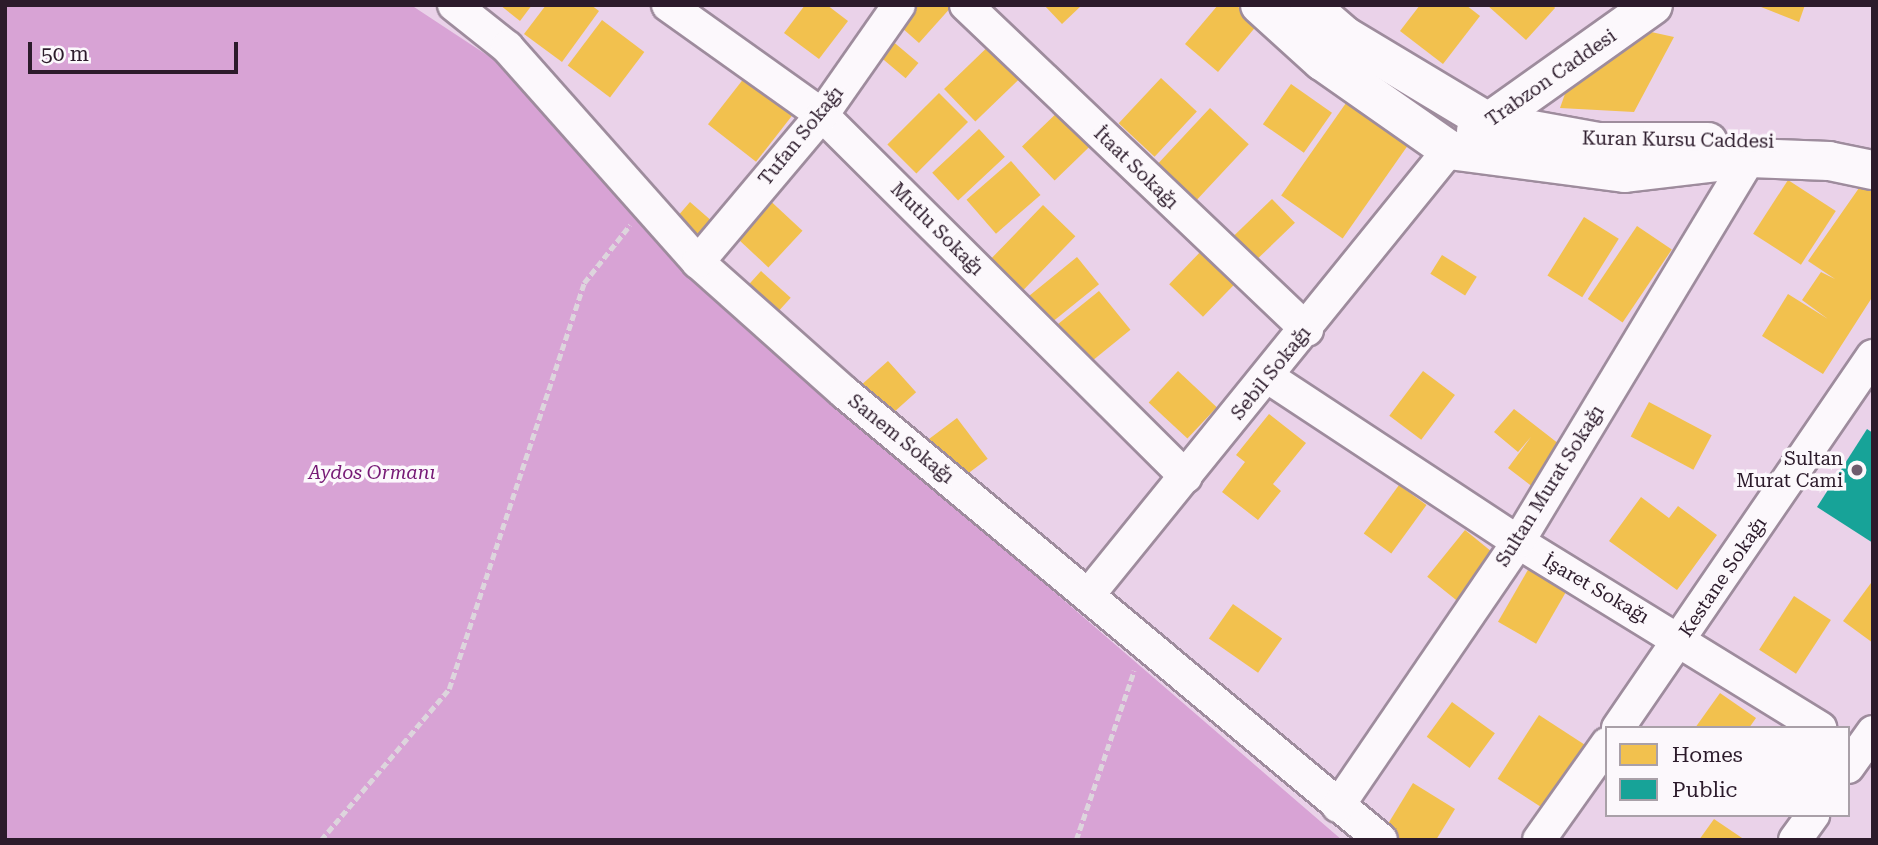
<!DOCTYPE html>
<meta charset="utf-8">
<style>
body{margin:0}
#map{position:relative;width:1878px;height:845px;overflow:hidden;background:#ead2e9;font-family:"Roboto Serif",serif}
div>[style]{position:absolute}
.forest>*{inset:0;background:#d8a3d5}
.homes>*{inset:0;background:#f2c14e;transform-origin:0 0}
.public>*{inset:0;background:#17a398}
.path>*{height:4.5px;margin-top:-2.25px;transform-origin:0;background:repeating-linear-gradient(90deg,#ddd5dd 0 7px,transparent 0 10.5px)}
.roads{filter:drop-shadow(2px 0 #9e8c9d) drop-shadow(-2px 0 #9e8c9d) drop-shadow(0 2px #9e8c9d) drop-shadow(0 -2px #9e8c9d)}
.street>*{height:32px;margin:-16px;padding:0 16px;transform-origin:16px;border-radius:16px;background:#fcf8fc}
.secondary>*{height:38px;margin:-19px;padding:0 19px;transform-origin:19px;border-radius:19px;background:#fcf8fc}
.dots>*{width:19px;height:19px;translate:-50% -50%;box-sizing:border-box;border:4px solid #fcf8fc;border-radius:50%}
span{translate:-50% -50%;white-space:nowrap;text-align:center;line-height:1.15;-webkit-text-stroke:7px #fcf8fc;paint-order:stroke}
.street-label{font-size:19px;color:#2c1b2b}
.poi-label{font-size:19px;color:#2c1b2b}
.right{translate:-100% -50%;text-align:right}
.park-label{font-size:19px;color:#761975;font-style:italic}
.frame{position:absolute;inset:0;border:7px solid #2c1b2b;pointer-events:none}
.legend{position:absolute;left:1605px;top:726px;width:245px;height:91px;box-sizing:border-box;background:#fcf8fc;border:2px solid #a9a0a8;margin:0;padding:9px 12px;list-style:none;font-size:21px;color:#2c1b2b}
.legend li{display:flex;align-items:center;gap:14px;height:35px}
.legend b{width:35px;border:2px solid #a9a0a8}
.scale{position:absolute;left:28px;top:42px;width:210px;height:32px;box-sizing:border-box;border:4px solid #2c1b2b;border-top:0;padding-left:9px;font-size:21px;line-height:24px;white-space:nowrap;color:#2c1b2b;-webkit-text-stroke:5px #fcf8fc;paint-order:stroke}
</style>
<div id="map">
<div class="forest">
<i style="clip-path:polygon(5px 5px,411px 5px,496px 61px,684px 273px,1342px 840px,5px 840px)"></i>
</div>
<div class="homes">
<i style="clip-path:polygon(500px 5px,532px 5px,520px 21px)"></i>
<i style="clip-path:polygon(546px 5px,591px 5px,599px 11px,562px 62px,524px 34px)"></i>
<i style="clip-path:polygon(805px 5px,827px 5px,848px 21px,819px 59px,784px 33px)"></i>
<i style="clip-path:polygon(905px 5px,953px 5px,919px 43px,892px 19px)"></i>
<i style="clip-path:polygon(1044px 5px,1082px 5px,1062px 24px)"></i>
<i style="clip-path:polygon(1218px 5px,1236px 5px,1258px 24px,1218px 72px,1185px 44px)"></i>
<i style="clip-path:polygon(1420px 5px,1466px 5px,1480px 16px,1443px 64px,1400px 31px)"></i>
<i style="clip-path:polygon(1487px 5px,1553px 5px,1555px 8px,1526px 40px)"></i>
<i style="clip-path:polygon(1756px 5px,1805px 5px,1799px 22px)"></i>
<i style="left:602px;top:20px;width:53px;height:57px;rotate:37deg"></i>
<i style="clip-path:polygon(1633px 28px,1674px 37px,1634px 112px,1560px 108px,1572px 74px)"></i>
<i style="left:884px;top:34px;width:45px;height:20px;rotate:40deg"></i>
<i style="left:998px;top:37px;width:45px;height:75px;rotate:46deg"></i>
<i style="left:748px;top:73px;width:61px;height:65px;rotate:38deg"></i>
<i style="left:1161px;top:78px;width:49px;height:62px;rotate:43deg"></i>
<i style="left:1291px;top:84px;width:50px;height:49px;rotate:35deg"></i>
<i style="left:939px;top:93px;width:41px;height:73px;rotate:45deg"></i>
<i style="left:1346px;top:103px;width:75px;height:113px;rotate:35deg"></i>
<i style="left:1063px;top:107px;width:47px;height:57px;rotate:46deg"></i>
<i style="left:1210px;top:108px;width:53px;height:76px;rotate:43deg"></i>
<i style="left:979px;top:129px;width:38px;height:64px;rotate:47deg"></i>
<i style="left:1011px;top:161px;width:45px;height:59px;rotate:49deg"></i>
<i style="clip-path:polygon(1866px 178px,1873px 183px,1873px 296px,1823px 374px,1762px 336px,1788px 294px,1828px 319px,1802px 300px,1821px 272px,1835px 279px,1808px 261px)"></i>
<i style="left:1788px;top:180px;width:57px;height:64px;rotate:33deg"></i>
<i style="left:763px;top:194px;width:54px;height:50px;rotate:43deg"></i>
<i style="left:1272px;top:199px;width:33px;height:62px;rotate:46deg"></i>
<i style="left:690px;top:202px;width:30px;height:27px;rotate:41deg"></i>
<i style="left:1043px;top:205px;width:45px;height:80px;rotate:44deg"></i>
<i style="left:1584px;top:217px;width:41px;height:69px;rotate:32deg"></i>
<i style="left:1637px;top:226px;width:42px;height:88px;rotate:34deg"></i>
<i style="left:1206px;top:246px;width:47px;height:53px;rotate:44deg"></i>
<i style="left:1442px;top:255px;width:41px;height:22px;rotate:32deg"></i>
<i style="left:1077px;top:257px;width:35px;height:61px;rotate:51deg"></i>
<i style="left:761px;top:271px;width:40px;height:28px;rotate:42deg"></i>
<i style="left:1099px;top:291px;width:50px;height:57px;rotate:51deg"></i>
<i style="left:888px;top:361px;width:42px;height:42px;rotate:48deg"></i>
<i style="left:1178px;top:371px;width:53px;height:43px;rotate:43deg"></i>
<i style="left:1423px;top:371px;width:40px;height:56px;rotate:37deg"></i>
<i style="left:1649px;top:402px;width:71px;height:39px;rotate:28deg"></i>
<i style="clip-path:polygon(1514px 409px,1568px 451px,1538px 491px,1508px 468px,1531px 437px,1518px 452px,1494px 432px)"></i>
<i style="clip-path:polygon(1269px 414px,1306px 443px,1273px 484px,1281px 491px,1258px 520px,1222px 492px,1245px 462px,1236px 455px)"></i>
<i style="left:957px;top:418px;width:51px;height:38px;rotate:53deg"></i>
<i style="left:1399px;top:485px;width:34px;height:60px;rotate:36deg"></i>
<i style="clip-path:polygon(1641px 497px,1669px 518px,1678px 506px,1717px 535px,1677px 590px,1609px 541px)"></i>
<i style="left:1465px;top:530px;width:38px;height:60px;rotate:39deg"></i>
<i style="left:1529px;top:568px;width:44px;height:62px;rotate:30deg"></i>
<i style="clip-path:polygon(1871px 583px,1873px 585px,1873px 643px,1843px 621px)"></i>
<i style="left:1794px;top:596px;width:44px;height:64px;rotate:33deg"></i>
<i style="left:1233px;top:604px;width:60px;height:42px;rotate:35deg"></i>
<i style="clip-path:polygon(1720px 693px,1756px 718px,1749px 728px,1695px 728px)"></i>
<i style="left:1452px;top:702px;width:53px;height:43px;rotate:36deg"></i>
<i style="left:1539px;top:715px;width:61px;height:76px;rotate:33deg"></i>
<i style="clip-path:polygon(1413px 783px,1455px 809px,1436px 840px,1396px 840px,1383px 832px)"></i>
<i style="clip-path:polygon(1714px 819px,1745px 840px,1699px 840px)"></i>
</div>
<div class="public">
<i style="clip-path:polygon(1867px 429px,1873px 433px,1873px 543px,1817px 507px)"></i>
</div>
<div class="path">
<i style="left:321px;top:840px;width:198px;rotate:-49.7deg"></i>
<i style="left:449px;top:689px;width:428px;rotate:-71.6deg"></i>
<i style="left:584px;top:283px;width:74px;rotate:-51.6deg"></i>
<i style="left:1076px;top:840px;width:179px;rotate:-71.1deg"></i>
</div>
<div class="roads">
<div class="street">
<i style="left:454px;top:5px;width:68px;rotate:38.4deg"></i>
<i style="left:507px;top:47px;width:288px;rotate:48.4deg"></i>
<i style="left:698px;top:262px;width:197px;rotate:41.7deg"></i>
<i style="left:845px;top:393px;width:698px;rotate:39.83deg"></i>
<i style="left:668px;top:5px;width:189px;rotate:35.5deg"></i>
<i style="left:822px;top:115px;width:513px;rotate:44.84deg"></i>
<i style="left:966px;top:5px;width:471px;rotate:43.6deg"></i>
<i style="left:698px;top:262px;width:192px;rotate:-49.9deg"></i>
<i style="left:822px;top:115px;width:134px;rotate:-55deg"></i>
<i style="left:1268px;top:377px;width:300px;rotate:33.4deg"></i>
<i style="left:1518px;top:542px;width:355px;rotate:31.6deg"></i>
<i style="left:1090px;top:593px;width:570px;rotate:-50.98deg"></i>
<i style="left:1618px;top:728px;width:451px;rotate:-55.6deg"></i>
<i style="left:1848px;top:767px;width:43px;rotate:-54.5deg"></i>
<i style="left:1338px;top:806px;width:320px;rotate:-55.7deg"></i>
<i style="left:1518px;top:542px;width:449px;rotate:-58.9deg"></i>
<i style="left:1539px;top:840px;width:118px;rotate:-54.7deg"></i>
<i style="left:1795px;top:840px;width:31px;rotate:-54deg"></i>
</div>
<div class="secondary">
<i style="left:1260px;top:5px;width:84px;rotate:42.1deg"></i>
<i style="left:1322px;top:61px;width:155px;rotate:35deg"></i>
<i style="left:1449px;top:150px;width:177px;rotate:7.4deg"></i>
<i style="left:1625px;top:173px;width:126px;rotate:-6.8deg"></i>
<i style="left:1750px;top:158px;width:79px;rotate:2.2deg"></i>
<i style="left:1829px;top:161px;width:45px;rotate:11.6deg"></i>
<i style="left:1309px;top:5px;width:48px;rotate:40.7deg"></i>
<i style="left:1345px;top:36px;width:167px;rotate:31deg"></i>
<i style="left:1488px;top:122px;width:112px;rotate:10.3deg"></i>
<i style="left:1598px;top:142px;width:110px"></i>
<i style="left:1476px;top:131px;width:217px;rotate:-35.4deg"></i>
</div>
</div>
<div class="dots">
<i style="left:1857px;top:470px;background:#6e5b6e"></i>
</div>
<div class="street-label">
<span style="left:1551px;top:78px;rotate:-35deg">Trabzon Caddesi</span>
<span style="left:801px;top:136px;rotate:-51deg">Tufan Sokağı</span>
<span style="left:1678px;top:140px;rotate:1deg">Kuran Kursu Caddesi</span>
<span style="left:1136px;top:168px;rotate:44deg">İtaat Sokağı</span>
<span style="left:937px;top:229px;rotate:45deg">Mutlu Sokağı</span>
<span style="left:1271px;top:373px;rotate:-51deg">Sebil Sokağı</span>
<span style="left:901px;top:439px;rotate:39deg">Sanem Sokağı</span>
<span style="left:1550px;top:486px;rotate:-58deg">Sultan Murat Sokağı</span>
<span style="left:1723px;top:577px;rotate:-56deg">Kestane Sokağı</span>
<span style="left:1596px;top:589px;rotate:30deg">İşaret Sokağı</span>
</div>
<div class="poi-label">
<span class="right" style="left:1843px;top:470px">Sultan<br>Murat Cami</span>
</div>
<div class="park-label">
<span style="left:372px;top:473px">Aydos Ormanı</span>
</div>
<div class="frame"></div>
<ul class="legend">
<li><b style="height:19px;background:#f2c14e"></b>Homes</li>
<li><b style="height:19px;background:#17a398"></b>Public</li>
</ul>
<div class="scale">50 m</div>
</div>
